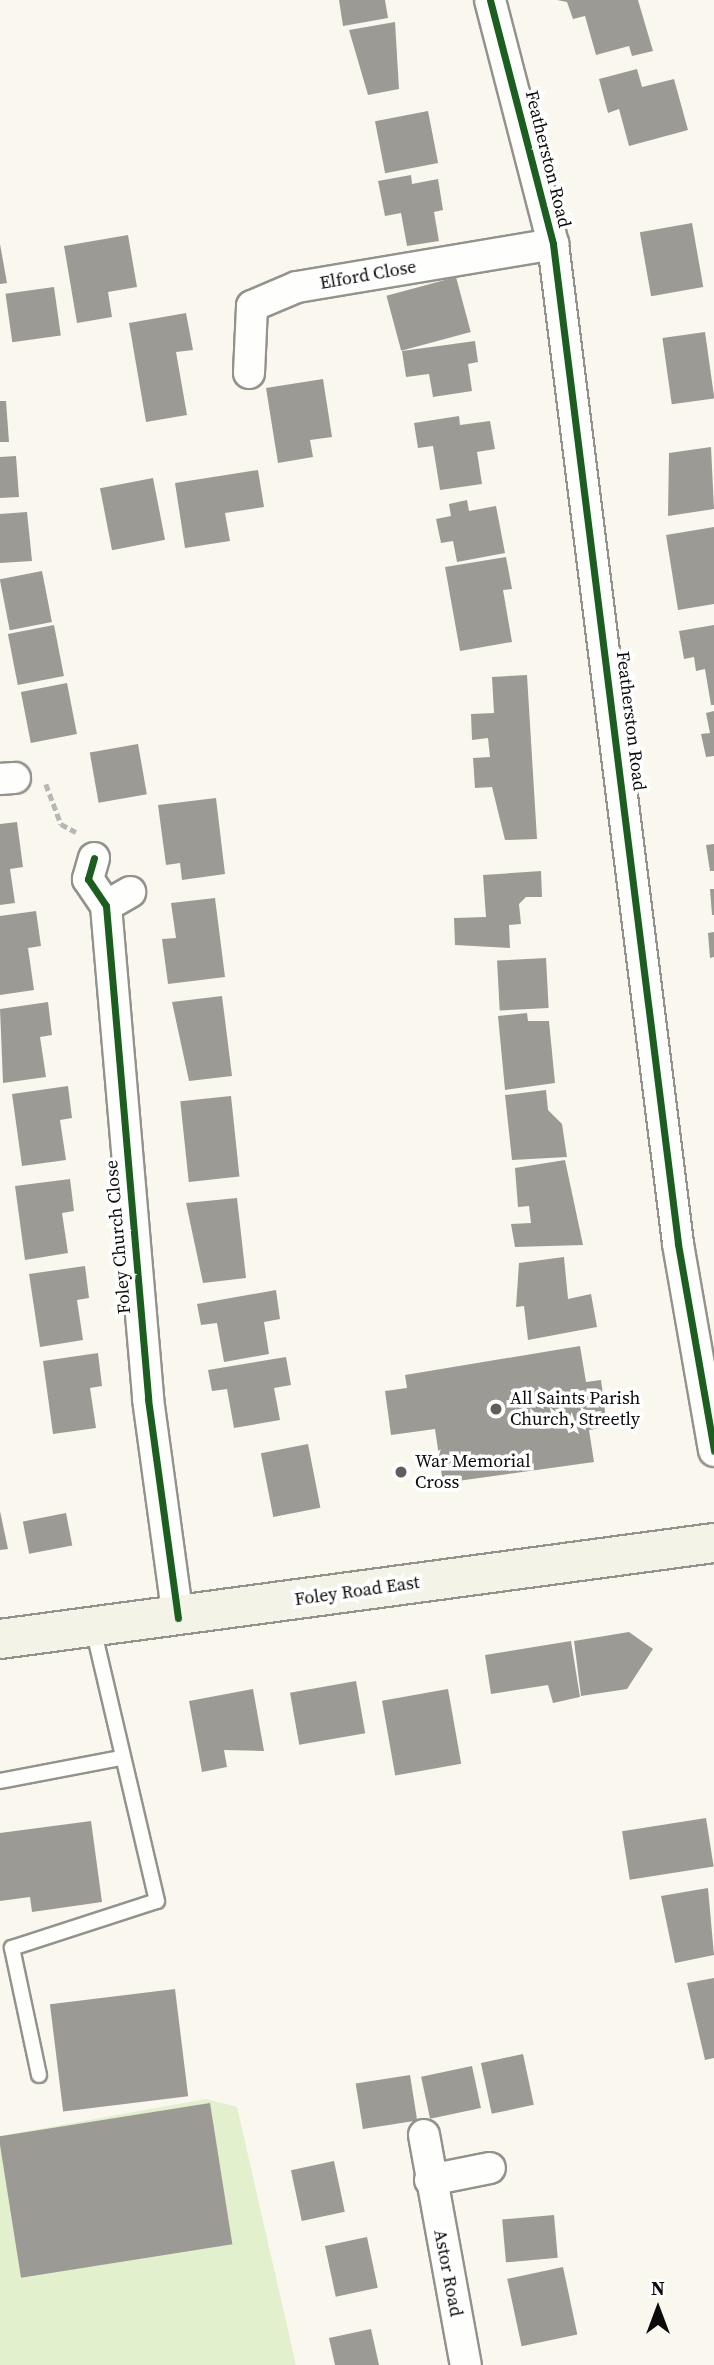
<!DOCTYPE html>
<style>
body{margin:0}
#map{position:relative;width:714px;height:2365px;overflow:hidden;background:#faf8ee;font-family:"Source Serif 4",serif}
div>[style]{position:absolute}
.green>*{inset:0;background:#e2f0cd}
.building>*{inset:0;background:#9c9a94;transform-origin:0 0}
.path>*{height:4.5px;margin-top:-2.25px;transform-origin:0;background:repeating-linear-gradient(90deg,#b7b7b5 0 7px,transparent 0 10.5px)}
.roads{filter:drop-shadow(2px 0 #93928d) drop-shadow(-2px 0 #93928d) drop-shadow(0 2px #93928d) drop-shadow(0 -2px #93928d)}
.service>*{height:14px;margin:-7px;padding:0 7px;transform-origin:7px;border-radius:7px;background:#fefefc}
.minor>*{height:30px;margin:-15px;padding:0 15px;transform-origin:15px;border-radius:15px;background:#fefefc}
.secondary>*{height:38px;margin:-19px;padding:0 19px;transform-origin:19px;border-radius:19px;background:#f4f3e8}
.cycleway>*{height:7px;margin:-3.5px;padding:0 3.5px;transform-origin:3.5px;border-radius:3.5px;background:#1b5e20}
.dots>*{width:19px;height:19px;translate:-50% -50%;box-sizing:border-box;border:4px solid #fff;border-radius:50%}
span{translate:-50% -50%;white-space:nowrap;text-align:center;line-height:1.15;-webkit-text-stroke:7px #fff;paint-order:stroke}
.street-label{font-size:18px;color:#0b0b0b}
.poi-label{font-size:18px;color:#0b0b0b}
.left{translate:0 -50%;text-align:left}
.north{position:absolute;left:623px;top:2274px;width:70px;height:70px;-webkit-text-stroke:5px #fff;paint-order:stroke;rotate:0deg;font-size:19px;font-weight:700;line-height:28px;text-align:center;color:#0b0b0b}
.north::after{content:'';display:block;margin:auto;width:24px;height:32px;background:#0b0b0b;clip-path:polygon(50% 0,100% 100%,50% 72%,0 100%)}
</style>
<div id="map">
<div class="green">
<i style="clip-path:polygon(206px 2099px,237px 2107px,296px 2365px,0 2365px,0 2136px)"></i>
</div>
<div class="building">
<i style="clip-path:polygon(339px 0,385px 0,388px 18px,343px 26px)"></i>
<i style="clip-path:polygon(557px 0,638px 0,653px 51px,632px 56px,629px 46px,596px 55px,585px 16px,573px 19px,567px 2px)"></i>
<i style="clip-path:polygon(395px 22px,399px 89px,368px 95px,349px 30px)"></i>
<i style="clip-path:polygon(637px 69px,642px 87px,674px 79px,688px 130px,629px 146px,619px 109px,608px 113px,599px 79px)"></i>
<i style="left:428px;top:111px;width:53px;height:54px;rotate:79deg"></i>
<i style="clip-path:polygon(411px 175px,412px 184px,438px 179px,443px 210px,434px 212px,439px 241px,407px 246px,401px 213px,385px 216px,378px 181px)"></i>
<i style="left:692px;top:223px;width:65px;height:53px;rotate:80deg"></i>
<i style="clip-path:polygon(128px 235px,137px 287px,108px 292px,112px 317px,77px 323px,64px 246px)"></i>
<i style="clip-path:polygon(0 244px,7px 283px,0 284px)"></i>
<i style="left:456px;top:277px;width:57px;height:72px;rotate:75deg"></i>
<i style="left:54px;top:287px;width:49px;height:49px;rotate:82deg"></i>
<i style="clip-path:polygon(186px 313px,193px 350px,176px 352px,187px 415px,146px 422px,129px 323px)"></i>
<i style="left:705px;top:332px;width:67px;height:43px;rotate:82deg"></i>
<i style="clip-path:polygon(475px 341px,478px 362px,468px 364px,472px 391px,433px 397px,429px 374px,406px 377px,402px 351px)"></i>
<i style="clip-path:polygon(323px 379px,332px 437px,310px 440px,313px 457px,278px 463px,266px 388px)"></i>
<i style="clip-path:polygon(0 401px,6px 401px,9px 442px,0 442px)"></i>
<i style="clip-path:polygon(459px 416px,460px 425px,490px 421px,495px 449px,477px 452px,482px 484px,440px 490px,433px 446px,418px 448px,414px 423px)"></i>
<i style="clip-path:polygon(711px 447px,714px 509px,668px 516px,669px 453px)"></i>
<i style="clip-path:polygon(16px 456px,19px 497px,0 498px,0 457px)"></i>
<i style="clip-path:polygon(258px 470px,264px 507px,225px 513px,230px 541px,185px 548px,175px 483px)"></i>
<i style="left:153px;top:478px;width:63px;height:54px;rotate:79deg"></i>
<i style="clip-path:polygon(467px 500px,469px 511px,496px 506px,505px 553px,457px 562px,453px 541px,441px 543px,436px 519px,451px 516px,449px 504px)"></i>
<i style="clip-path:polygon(27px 512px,32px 561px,0 563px,0 514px)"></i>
<i style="clip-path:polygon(714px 527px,714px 604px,678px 610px,666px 535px)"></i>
<i style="clip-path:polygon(506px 557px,512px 589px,503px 590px,512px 642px,460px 651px,445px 567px)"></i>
<i style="left:42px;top:571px;width:52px;height:43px;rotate:79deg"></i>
<i style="left:54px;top:625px;width:52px;height:47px;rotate:79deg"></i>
<i style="clip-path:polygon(714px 625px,714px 705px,711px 705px,705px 669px,696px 671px,694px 657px,684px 659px,679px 631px)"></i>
<i style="clip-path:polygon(527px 675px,537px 839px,505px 840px,492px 787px,475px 788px,473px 758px,490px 757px,488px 738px,472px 740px,471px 714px,494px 713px,492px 677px)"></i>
<i style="left:67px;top:683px;width:52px;height:47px;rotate:79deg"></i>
<i style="clip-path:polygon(714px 711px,714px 756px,706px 757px,701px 734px,710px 733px,706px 713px)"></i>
<i style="left:138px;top:744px;width:51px;height:49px;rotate:80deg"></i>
<i style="clip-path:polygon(216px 798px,225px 874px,182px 880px,180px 863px,166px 865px,158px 805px)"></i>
<i style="clip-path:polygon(17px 822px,23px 867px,10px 869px,15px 903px,0 905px,0 824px)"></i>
<i style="clip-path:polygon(714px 844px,714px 871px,710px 871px,706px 845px)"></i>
<i style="clip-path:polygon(541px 871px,542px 897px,526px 897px,519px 904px,521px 924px,509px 925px,510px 948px,455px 945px,454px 918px,486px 917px,483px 875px)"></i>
<i style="clip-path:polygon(710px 889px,714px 889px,714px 915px,712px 915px)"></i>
<i style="clip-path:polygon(215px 898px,225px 977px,168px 984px,162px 939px,176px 938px,171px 903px)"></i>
<i style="clip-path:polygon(36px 911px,41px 946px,28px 948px,34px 990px,0 995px,0 916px)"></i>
<i style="clip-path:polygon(714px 932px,714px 957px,710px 958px,708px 933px)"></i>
<i style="left:546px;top:958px;width:50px;height:49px;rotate:87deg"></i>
<i style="clip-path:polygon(222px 996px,232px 1076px,189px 1081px,172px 1002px)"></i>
<i style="clip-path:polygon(48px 1002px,52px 1035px,40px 1037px,46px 1077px,3px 1083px,0 1009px)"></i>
<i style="clip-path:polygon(527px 1013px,528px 1021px,549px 1021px,555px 1083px,505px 1090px,498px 1016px)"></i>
<i style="clip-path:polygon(68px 1086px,72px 1118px,60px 1120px,66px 1160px,22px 1166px,12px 1094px)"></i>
<i style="clip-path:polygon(546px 1090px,548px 1110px,562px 1124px,567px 1157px,512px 1160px,505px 1095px)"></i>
<i style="left:231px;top:1096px;width:81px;height:51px;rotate:84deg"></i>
<i style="clip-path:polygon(565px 1160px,583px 1245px,515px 1247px,511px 1224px,531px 1223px,529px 1206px,518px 1207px,515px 1168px)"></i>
<i style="clip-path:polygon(70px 1179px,74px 1211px,62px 1213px,68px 1253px,25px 1260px,15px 1186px)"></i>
<i style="clip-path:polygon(237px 1198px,246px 1278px,203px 1283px,186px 1203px)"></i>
<i style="clip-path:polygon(564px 1257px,568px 1299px,591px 1294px,597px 1327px,528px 1340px,524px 1306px,516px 1307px,519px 1263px)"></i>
<i style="clip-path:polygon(85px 1266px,89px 1298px,77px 1300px,83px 1340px,40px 1347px,29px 1274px)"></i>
<i style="clip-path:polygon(276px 1290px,280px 1319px,264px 1322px,269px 1354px,224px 1362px,217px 1323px,201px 1325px,197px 1304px)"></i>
<i style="clip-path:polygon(580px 1346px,586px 1382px,601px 1380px,607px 1427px,589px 1430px,594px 1462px,443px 1483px,435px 1429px,391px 1435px,385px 1391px,407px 1388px,405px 1375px)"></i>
<i style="clip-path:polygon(98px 1353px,102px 1386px,90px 1388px,96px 1428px,53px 1434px,43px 1361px)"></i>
<i style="clip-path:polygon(286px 1357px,291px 1385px,274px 1388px,280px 1420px,234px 1428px,227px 1389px,212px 1391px,208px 1370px)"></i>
<i style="left:308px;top:1444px;width:65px;height:48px;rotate:79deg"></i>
<i style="clip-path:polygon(0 1511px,8px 1549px,0 1550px)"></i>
<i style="left:66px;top:1513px;width:33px;height:44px;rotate:79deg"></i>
<i style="clip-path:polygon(629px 1632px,653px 1649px,627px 1689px,581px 1696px,574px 1641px)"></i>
<i style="clip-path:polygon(571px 1641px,580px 1697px,553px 1703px,548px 1685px,491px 1694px,485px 1655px)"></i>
<i style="left:356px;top:1681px;width:53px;height:67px;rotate:80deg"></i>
<i style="clip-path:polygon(253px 1689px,264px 1751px,224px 1750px,227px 1767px,202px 1772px,189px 1701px)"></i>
<i style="left:448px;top:1689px;width:76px;height:67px;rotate:80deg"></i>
<i style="left:706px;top:1818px;width:49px;height:85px;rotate:81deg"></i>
<i style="clip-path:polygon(91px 1821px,102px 1902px,32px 1912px,30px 1897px,0 1901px,0 1833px)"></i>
<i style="clip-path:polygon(708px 1888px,714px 1955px,675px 1963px,661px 1896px)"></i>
<i style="clip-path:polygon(714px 1978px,714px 2058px,705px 2060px,687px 1983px)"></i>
<i style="left:175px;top:1989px;width:108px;height:126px;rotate:83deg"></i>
<i style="left:523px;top:2054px;width:52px;height:43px;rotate:78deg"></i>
<i style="left:472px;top:2066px;width:43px;height:52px;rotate:78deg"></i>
<i style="left:410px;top:2075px;width:46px;height:55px;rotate:81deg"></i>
<i style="left:210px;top:2103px;width:143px;height:214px;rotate:81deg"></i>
<i style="left:334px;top:2161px;width:52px;height:44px;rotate:78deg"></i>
<i style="left:554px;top:2215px;width:43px;height:52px;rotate:85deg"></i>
<i style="left:367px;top:2237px;width:52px;height:43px;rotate:78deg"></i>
<i style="left:563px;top:2267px;width:69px;height:57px;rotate:78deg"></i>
<i style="clip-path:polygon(371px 2329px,379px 2365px,335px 2365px,329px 2338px)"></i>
</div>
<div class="path">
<i style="left:46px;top:784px;width:43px;rotate:69.4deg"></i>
<i style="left:61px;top:824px;width:17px;rotate:28deg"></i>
</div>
<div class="roads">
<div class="service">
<i style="left:0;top:1781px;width:123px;rotate:-10.8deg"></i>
<i style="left:39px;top:2075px;width:130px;rotate:-102deg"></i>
<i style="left:12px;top:1948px;width:152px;rotate:-18deg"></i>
<i style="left:157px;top:1901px;width:280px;rotate:-103.2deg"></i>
</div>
<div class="minor">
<i style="left:490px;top:0;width:252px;rotate:75.5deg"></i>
<i style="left:553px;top:244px;width:1008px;rotate:82.87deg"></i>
<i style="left:678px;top:1244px;width:210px;rotate:80.1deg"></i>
<i style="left:249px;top:373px;width:67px;rotate:-87.4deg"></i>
<i style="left:252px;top:306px;width:49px;rotate:-22.9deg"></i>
<i style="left:297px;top:287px;width:260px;rotate:-9.5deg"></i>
<i style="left:0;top:779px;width:15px;rotate:-4deg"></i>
<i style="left:94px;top:858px;width:22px;rotate:106deg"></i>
<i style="left:88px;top:879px;width:32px;rotate:56deg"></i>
<i style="left:106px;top:906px;width:495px;rotate:85.1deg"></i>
<i style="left:148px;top:1399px;width:221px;rotate:82.2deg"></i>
<i style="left:106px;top:906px;width:28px;rotate:-30deg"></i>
<i style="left:424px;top:2135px;width:234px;rotate:79.7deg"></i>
<i style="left:430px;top:2180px;width:61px;rotate:-11.3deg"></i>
</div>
<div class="secondary">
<i style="left:0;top:1639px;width:720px;rotate:-7.66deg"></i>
</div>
</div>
<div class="cycleway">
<i style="left:490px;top:0;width:252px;rotate:75.5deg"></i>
<i style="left:553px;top:244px;width:1008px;rotate:82.87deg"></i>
<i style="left:678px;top:1244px;width:210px;rotate:80.1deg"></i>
<i style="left:94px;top:858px;width:22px;rotate:106deg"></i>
<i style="left:88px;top:879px;width:32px;rotate:56deg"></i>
<i style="left:106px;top:906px;width:495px;rotate:85.1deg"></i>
<i style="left:148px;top:1399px;width:221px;rotate:82.2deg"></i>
</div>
<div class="dots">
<i style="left:496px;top:1409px;background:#5f5e5a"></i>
<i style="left:401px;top:1472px;background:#5f5e5a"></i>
</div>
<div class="street-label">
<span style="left:548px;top:159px;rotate:76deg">Featherston Road</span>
<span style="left:368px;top:275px;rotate:-10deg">Elford Close</span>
<span style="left:631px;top:721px;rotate:83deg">Featherston Road</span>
<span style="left:118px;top:1237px;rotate:-95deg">Foley Church Close</span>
<span style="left:357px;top:1591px;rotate:-8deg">Foley Road East</span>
<span style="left:448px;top:2273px;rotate:79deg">Astor Road</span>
</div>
<div class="poi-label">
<span class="left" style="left:510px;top:1409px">All Saints Parish<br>Church, Streetly</span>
<span class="left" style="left:415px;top:1472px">War Memorial<br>Cross</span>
</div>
<div class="north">N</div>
</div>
